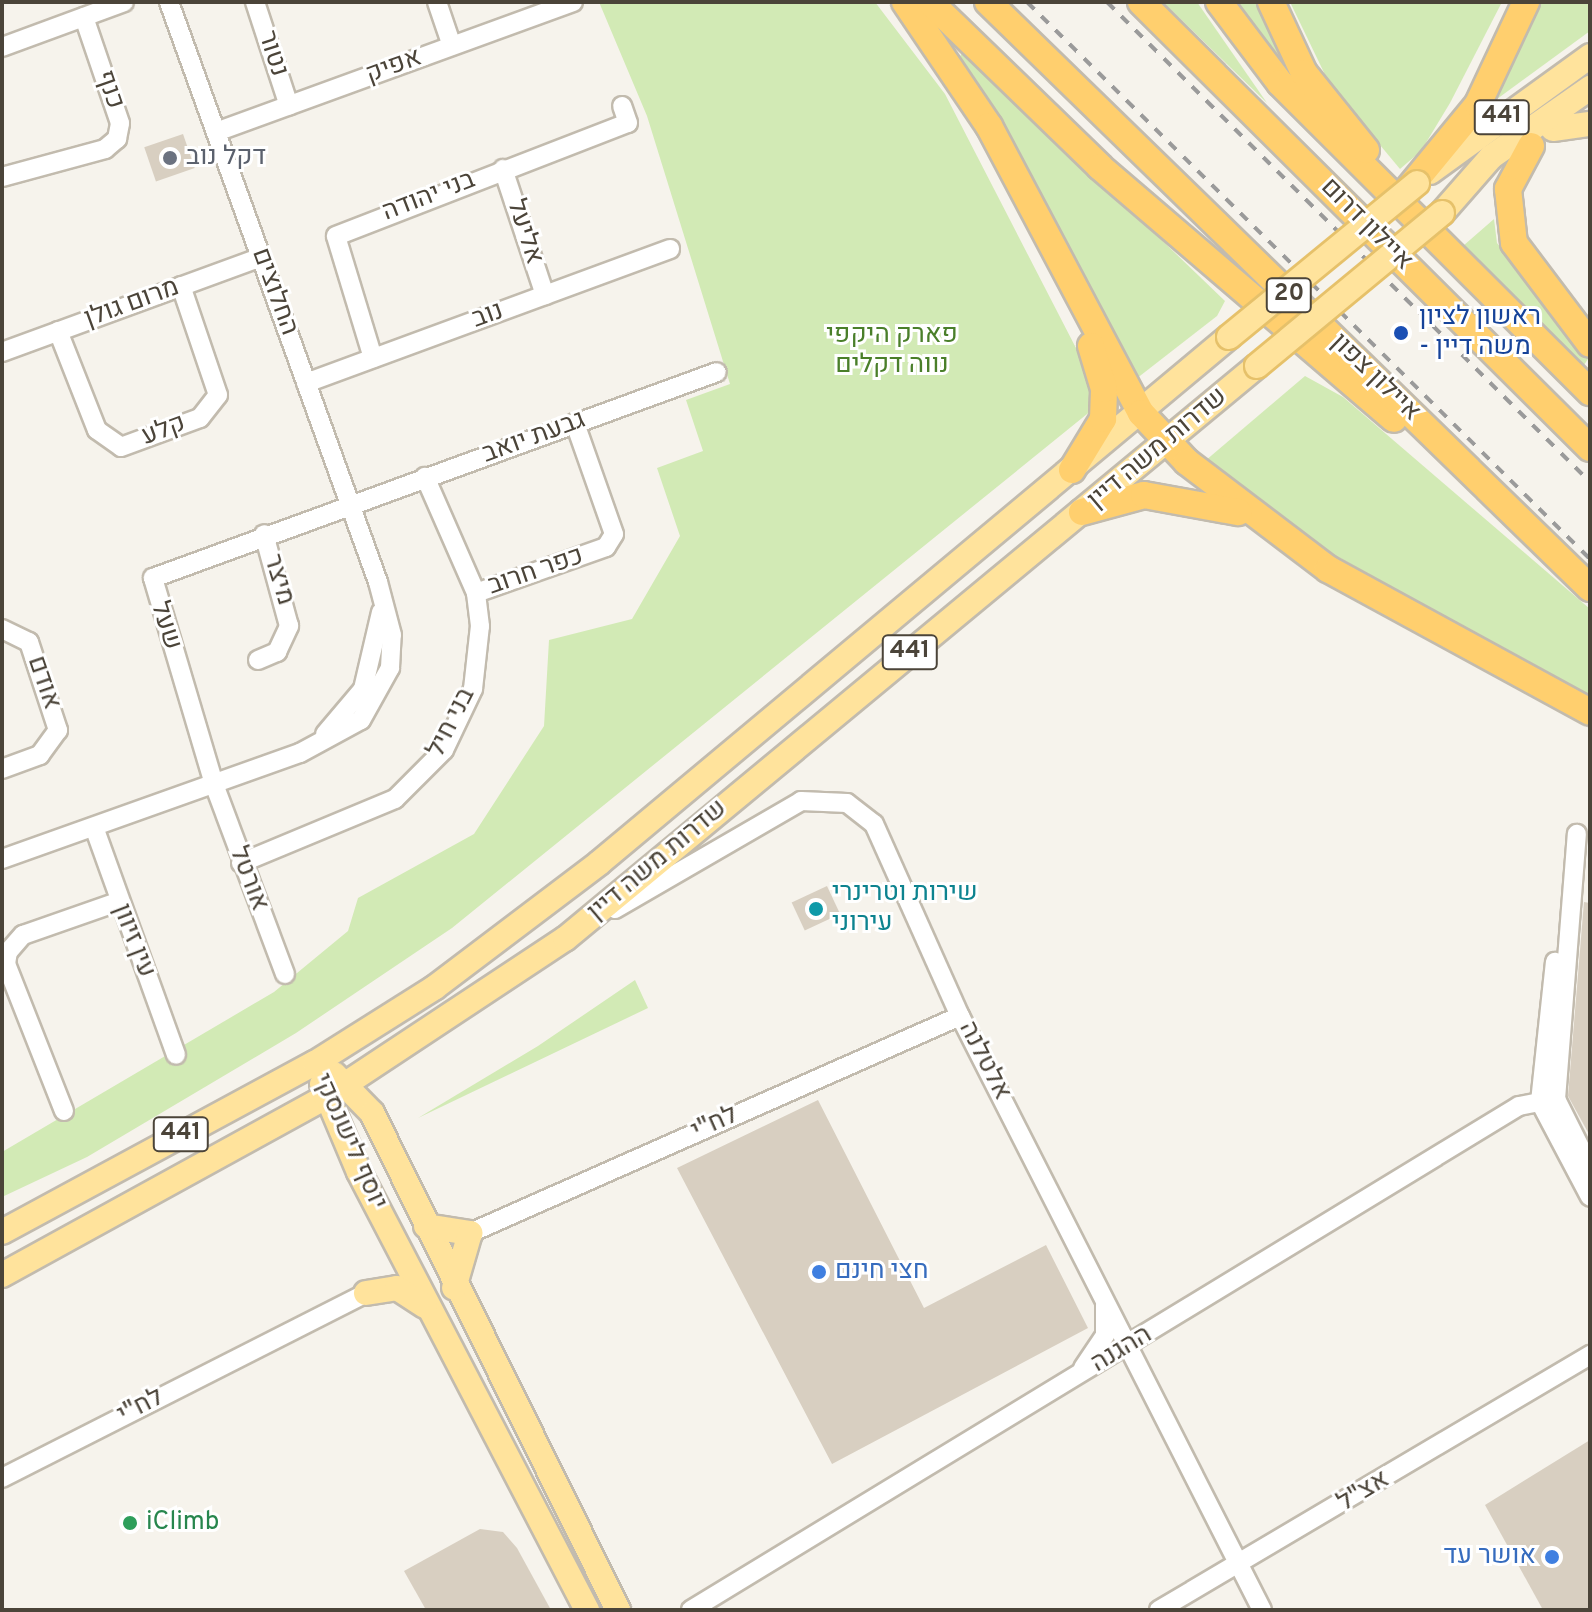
<!DOCTYPE html>
<meta charset="utf-8">
<style>
body{margin:0}
#map{position:relative;width:1592px;height:1612px;overflow:hidden;background:#f6f3ec;font-family:Overpass,Heebo,sans-serif}
div>[style]{position:absolute}
.green>*{inset:0;background:#d2eab5}
.building>*{inset:0;background:#d8cfc1;transform-origin:0 0}
.roads{filter:drop-shadow(2px 0 #c2bbae) drop-shadow(-2px 0 #c2bbae) drop-shadow(0 2px #c2bbae) drop-shadow(0 -2px #c2bbae)}
.minor>*{height:18px;margin:-9px;padding:0 9px;transform-origin:9px;border-radius:9px;background:#fff}
.major>*{height:24px;margin:-12px;padding:0 12px;transform-origin:12px;border-radius:12px;background:#ffe39c}
.highway>*{height:26px;margin:-13px;padding:0 13px;transform-origin:13px;border-radius:13px;background:#ffcf6e}
.rail>*{height:4px;margin-top:-2px;transform-origin:0;background:repeating-linear-gradient(90deg,#9a9a9a 0 10px,transparent 0 20px)}
.bridges{filter:drop-shadow(2px 0 #e6c16a) drop-shadow(-2px 0 #e6c16a) drop-shadow(0 2px #e6c16a) drop-shadow(0 -2px #e6c16a)}
.major-bridge>*{height:24px;margin:-12px;padding:0 12px;transform-origin:12px;border-radius:12px;background:#ffe39c}
.dots>*{width:22px;height:22px;translate:-50% -50%;box-sizing:border-box;border:4px solid #fff;border-radius:50%}
span{translate:-50% -50%;white-space:nowrap;text-align:center;line-height:1.15;-webkit-text-stroke:6px #fff;paint-order:stroke}
.shield-label span{padding:2px 6px;background:#fff;border:2px solid;border-radius:6px;-webkit-text-stroke-width:0}
.shield-label{font-size:24px;color:#4b4439;font-weight:700}
.street-label{font-size:26px;color:#4b4439}
.worship-label{font-size:26px;color:#5b616d}
.left{translate:0 -50%;text-align:left}
.transit-label{font-size:26px;color:#164399}
.park-label{font-size:26px;color:#4a7f2a}
.culture-label{font-size:26px;color:#0d838f}
.shop-label{font-size:26px;color:#366cbe}
.right{translate:-100% -50%;text-align:right}
.leisure-label{font-size:26px;color:#27864d}
.frame{position:absolute;inset:0;border:4px solid #4b4439;pointer-events:none}
</style>
<div id="map">
<div class="green">
<i style="clip-path:polygon(599px 2px,875px 2px,945px 94px,1093px 381px,1092px 410px,452px 928px,296px 1033px,87px 1157px,2px 1197px,2px 1152px,274px 992px,348px 931px,358px 898px,474px 834px,544px 726px,549px 640px,632px 619px,680px 536px,657px 468px,703px 451px,686px 400px,730px 384px,647px 116px)"></i>
<i style="clip-path:polygon(1163px 2px,1197px 2px,1267px 103px)"></i>
<i style="clip-path:polygon(1236px 2px,1257px 2px,1313px 102px,1285px 74px)"></i>
<i style="clip-path:polygon(1290px 2px,1502px 2px,1450px 103px,1421px 151px,1400px 169px,1330px 85px)"></i>
<i style="clip-path:polygon(1539px 2px,1590px 2px,1590px 31px,1497px 99px)"></i>
<i style="clip-path:polygon(964px 50px,1225px 301px,1217px 316px,1136px 379px,959px 58px)"></i>
<i style="clip-path:polygon(1494px 219px,1497px 243px,1588px 359px,1580px 371px,1463px 246px)"></i>
<i style="clip-path:polygon(1305px 376px,1343px 397px,1590px 609px,1590px 699px,1285px 527px,1205px 461px)"></i>
<i style="clip-path:polygon(635px 980px,648px 1008px,418px 1118px,538px 1046px)"></i>
</div>
<div class="building">
<i style="left:183px;top:134px;width:36px;height:41px;rotate:71deg"></i>
<i style="left:827px;top:886px;width:31px;height:39px;rotate:65deg"></i>
<i style="clip-path:polygon(1584px 902px,1590px 903px,1590px 1136px,1568px 1096px)"></i>
<i style="clip-path:polygon(818px 1100px,924px 1308px,1046px 1245px,1088px 1328px,832px 1464px,677px 1168px)"></i>
<i style="clip-path:polygon(1590px 1440px,1590px 1610px,1543px 1610px,1485px 1505px)"></i>
<i style="clip-path:polygon(480px 1529px,503px 1532px,517px 1548px,551px 1610px,426px 1610px,404px 1571px)"></i>
</div>
<div class="roads">
<div class="minor">
<i style="left:255px;top:2px;width:109px;rotate:71.9deg"></i>
<i style="left:437px;top:2px;width:46px;rotate:71.2deg"></i>
<i style="left:2px;top:47px;width:130px;rotate:-20.2deg"></i>
<i style="left:216px;top:132px;width:380px;rotate:-20deg"></i>
<i style="left:503px;top:169px;width:133px;rotate:71.6deg"></i>
<i style="left:2px;top:177px;width:107px;rotate:-15.2deg"></i>
<i style="left:105px;top:149px;width:16px;rotate:-40deg"></i>
<i style="left:117px;top:139px;width:16px;rotate:-79deg"></i>
<i style="left:120px;top:123px;width:112px;rotate:-108.8deg"></i>
<i style="left:58px;top:331px;width:106px;rotate:68.5deg"></i>
<i style="left:97px;top:430px;width:29px;rotate:35deg"></i>
<i style="left:121px;top:447px;width:84px;rotate:-20.2deg"></i>
<i style="left:200px;top:418px;width:29px;rotate:-52deg"></i>
<i style="left:218px;top:395px;width:115px;rotate:-108.7deg"></i>
<i style="left:2px;top:352px;width:276px;rotate:-20.1deg"></i>
<i style="left:373px;top:358px;width:127px;rotate:-106.9deg"></i>
<i style="left:336px;top:236px;width:313px;rotate:-21.2deg"></i>
<i style="left:628px;top:123px;width:18px;rotate:-109deg"></i>
<i style="left:306px;top:383px;width:388px;rotate:-20.2deg"></i>
<i style="left:476px;top:593px;width:138px;rotate:-19.5deg"></i>
<i style="left:606px;top:547px;width:15px;rotate:-58deg"></i>
<i style="left:614px;top:534px;width:118px;rotate:-109.4deg"></i>
<i style="left:2px;top:629px;width:30px;rotate:26deg"></i>
<i style="left:29px;top:642px;width:93px;rotate:71.8deg"></i>
<i style="left:58px;top:730px;width:31px;rotate:126deg"></i>
<i style="left:40px;top:755px;width:40px;rotate:159.8deg"></i>
<i style="left:258px;top:660px;width:21px;rotate:-23deg"></i>
<i style="left:277px;top:652px;width:29px;rotate:-65deg"></i>
<i style="left:289px;top:626px;width:95px;rotate:-105.2deg"></i>
<i style="left:325px;top:734px;width:59px;rotate:-49.8deg"></i>
<i style="left:363px;top:689px;width:79px;rotate:-76.8deg"></i>
<i style="left:94px;top:827px;width:242px;rotate:70.2deg"></i>
<i style="left:2px;top:859px;width:316px;rotate:-19.6deg"></i>
<i style="left:300px;top:753px;width:69px;rotate:-28.4deg"></i>
<i style="left:361px;top:720px;width:60px;rotate:-60.9deg"></i>
<i style="left:390px;top:668px;width:33px;rotate:-87deg"></i>
<i style="left:392px;top:635px;width:55px;rotate:-104.8deg"></i>
<i style="left:378px;top:582px;width:617px;rotate:-109.82deg"></i>
<i style="left:241px;top:863px;width:167px;rotate:-22.6deg"></i>
<i style="left:395px;top:799px;width:69px;rotate:-45deg"></i>
<i style="left:444px;top:750px;width:68px;rotate:-64.6deg"></i>
<i style="left:473px;top:689px;width:63px;rotate:-83.7deg"></i>
<i style="left:480px;top:626px;width:33px;rotate:-97deg"></i>
<i style="left:476px;top:593px;width:127px;rotate:-113.7deg"></i>
<i style="left:615px;top:909px;width:215px;rotate:-30.1deg"></i>
<i style="left:801px;top:801px;width:46px;rotate:2.5deg"></i>
<i style="left:847px;top:803px;width:34px;rotate:38deg"></i>
<i style="left:874px;top:824px;width:210px;rotate:65.9deg"></i>
<i style="left:960px;top:1016px;width:666px;rotate:63.05deg"></i>
<i style="left:285px;top:974px;width:203px;rotate:-110.5deg"></i>
<i style="left:214px;top:784px;width:215px;rotate:-106.5deg"></i>
<i style="left:153px;top:578px;width:600px;rotate:-20.06deg"></i>
<i style="left:1556px;top:1099px;width:266px;rotate:-85.5deg"></i>
<i style="left:1556px;top:1099px;width:76px;rotate:63.4deg"></i>
<i style="left:1540px;top:1102px;width:141px;rotate:-83.9deg"></i>
<i style="left:1540px;top:1102px;width:107px;rotate:62.2deg"></i>
<i style="left:64px;top:1111px;width:158px;rotate:-111.5deg"></i>
<i style="left:6px;top:964px;width:12px;rotate:-81deg"></i>
<i style="left:8px;top:952px;width:23px;rotate:-49deg"></i>
<i style="left:23px;top:935px;width:100px;rotate:-19.3deg"></i>
<i style="left:470px;top:1233px;width:536px;rotate:-23.89deg"></i>
<i style="left:1083px;top:1368px;width:40px;rotate:-56deg"></i>
<i style="left:1105px;top:1335px;width:30px;rotate:-90deg"></i>
<i style="left:2px;top:1478px;width:408px;rotate:-26.9deg"></i>
<i style="left:691px;top:1610px;width:969px;rotate:-31.33deg"></i>
<i style="left:1519px;top:1106px;width:38px;rotate:-11deg"></i>
<i style="left:1159px;top:1610px;width:501px;rotate:-30.61deg"></i>
</div>
<div class="major">
<i style="left:1553px;top:129px;width:37px;rotate:-8deg"></i>
<i style="left:1430px;top:172px;width:198px;rotate:-35.9deg"></i>
<i style="left:1442px;top:213px;width:74px;rotate:-48.8deg"></i>
<i style="left:1491px;top:157px;width:121px;rotate:-34.9deg"></i>
<i style="left:334px;top:1074px;width:54px;rotate:45.7deg"></i>
<i style="left:372px;top:1113px;width:555px;rotate:63.67deg"></i>
<i style="left:322px;top:1084px;width:95px;rotate:67.2deg"></i>
<i style="left:359px;top:1172px;width:494px;rotate:62.5deg"></i>
<i style="left:426px;top:1226px;width:45px;rotate:9deg"></i>
<i style="left:470px;top:1233px;width:57px;rotate:106.2deg"></i>
<i style="left:2px;top:1232px;width:356px;rotate:-28.4deg"></i>
<i style="left:315px;top:1063px;width:141px;rotate:-32.2deg"></i>
<i style="left:434px;top:988px;width:207px;rotate:-37.1deg"></i>
<i style="left:599px;top:863px;width:821px;rotate:-39.86deg"></i>
<i style="left:2px;top:1275px;width:370px;rotate:-28.8deg"></i>
<i style="left:326px;top:1097px;width:287px;rotate:-33.5deg"></i>
<i style="left:565px;top:939px;width:898px;rotate:-39.63deg"></i>
<i style="left:366px;top:1293px;width:31px;rotate:-9deg"></i>
<i style="left:397px;top:1288px;width:33px;rotate:33deg"></i>
</div>
<div class="highway">
<i style="left:905px;top:2px;width:150px;rotate:55.9deg"></i>
<i style="left:989px;top:126px;width:325px;rotate:62.1deg"></i>
<i style="left:1141px;top:413px;width:67px;rotate:46.8deg"></i>
<i style="left:1187px;top:462px;width:177px;rotate:37.2deg"></i>
<i style="left:1328px;top:569px;width:298px;rotate:28.6deg"></i>
<i style="left:930px;top:2px;width:237px;rotate:44.1deg"></i>
<i style="left:1100px;top:167px;width:387px;rotate:40.6deg"></i>
<i style="left:988px;top:2px;width:840px;rotate:44.23deg"></i>
<i style="left:1141px;top:2px;width:633px;rotate:44.81deg"></i>
<i style="left:1219px;top:2px;width:101px;rotate:53deg"></i>
<i style="left:1280px;top:83px;width:438px;rotate:44.9deg"></i>
<i style="left:1271px;top:2px;width:78px;rotate:65.1deg"></i>
<i style="left:1304px;top:73px;width:99px;rotate:51.2deg"></i>
<i style="left:1531px;top:146px;width:49px;rotate:118.1deg"></i>
<i style="left:1508px;top:189px;width:54px;rotate:83.7deg"></i>
<i style="left:1514px;top:243px;width:126px;rotate:53deg"></i>
<i style="left:1405px;top:193px;width:115px;rotate:-50.6deg"></i>
<i style="left:1478px;top:104px;width:113px;rotate:-64.8deg"></i>
<i style="left:1072px;top:470px;width:60px;rotate:-58.7deg"></i>
<i style="left:1103px;top:419px;width:30px;rotate:-88deg"></i>
<i style="left:1104px;top:389px;width:45px;rotate:-106.8deg"></i>
<i style="left:1082px;top:512px;width:64px;rotate:-15.3deg"></i>
<i style="left:1144px;top:495px;width:96px;rotate:10.3deg"></i>
</div>
</div>
<div class="rail">
<i style="left:1027px;top:2px;width:792px;rotate:44.69deg"></i>
<i style="left:1107px;top:2px;width:681px;rotate:44.82deg"></i>
</div>
<div class="bridges">
<div class="major-bridge">
<i style="left:1229px;top:337px;width:243px;rotate:-39.3deg"></i>
<i style="left:1257px;top:366px;width:240px;rotate:-39.6deg"></i>
</div>
</div>
<div class="dots">
<i style="left:170px;top:158px;background:#6b7280"></i>
<i style="left:1401px;top:333px;background:#1a4fb4"></i>
<i style="left:816px;top:909px;background:#0f9aa8"></i>
<i style="left:819px;top:1272px;background:#3f7fe0"></i>
<i style="left:130px;top:1523px;background:#2e9e5b"></i>
<i style="left:1552px;top:1557px;background:#3f7fe0"></i>
</div>
<div class="shield-label">
<span style="left:1502px;top:117px">441</span>
<span style="left:1289px;top:295px">20</span>
<span style="left:910px;top:652px">441</span>
<span style="left:181px;top:1134px">441</span>
</div>
<div class="street-label">
<span style="left:272px;top:54px;rotate:72deg">נטור</span>
<span style="left:394px;top:67px;rotate:-20deg">אפיק</span>
<span style="left:109px;top:90px;rotate:71deg">כנף</span>
<span style="left:429px;top:197px;rotate:-21deg">בני יהודה</span>
<span style="left:1366px;top:225px;rotate:45deg">איילון דרום</span>
<span style="left:524px;top:232px;rotate:72deg">אליעל</span>
<span style="left:274px;top:292px;rotate:70deg">החלוצים</span>
<span style="left:132px;top:304px;rotate:-20deg">מרום גולן</span>
<span style="left:488px;top:316px;rotate:-20deg">נוב</span>
<span style="left:1375px;top:378px;rotate:44deg">איילון צפון</span>
<span style="left:164px;top:431px;rotate:-20deg">קלע</span>
<span style="left:534px;top:438px;rotate:-20deg">גבעת יואב</span>
<span style="left:1158px;top:449px;rotate:-40deg">שדרות משה דיין</span>
<span style="left:536px;top:572px;rotate:-19deg">כפר חרוב</span>
<span style="left:278px;top:580px;rotate:73deg">מיצר</span>
<span style="left:165px;top:626px;rotate:72deg">שעל</span>
<span style="left:43px;top:683px;rotate:71deg">אודם</span>
<span style="left:452px;top:723px;rotate:-63deg">בני חיל</span>
<span style="left:658px;top:861px;rotate:-40deg">שדרות משה דיין</span>
<span style="left:248px;top:879px;rotate:69deg">אורטל</span>
<span style="left:133px;top:941px;rotate:69deg">עין זיוון</span>
<span style="left:984px;top:1061px;rotate:63deg">אלטלנה</span>
<span style="left:715px;top:1124px;rotate:-24deg">לח"י</span>
<span style="left:349px;top:1142px;rotate:66deg">יוסף לישנסקי</span>
<span style="left:1122px;top:1350px;rotate:-31deg">ההגנה</span>
<span style="left:141px;top:1407px;rotate:-27deg">לח"י</span>
<span style="left:1364px;top:1492px;rotate:-31deg">אצ"ל</span>
</div>
<div class="worship-label">
<span class="left" style="left:186px;top:158px">דקל נוב</span>
</div>
<div class="transit-label">
<span class="left" style="left:1419px;top:333px">ראשון לציון<br>- משה דיין</span>
</div>
<div class="park-label">
<span style="left:892px;top:351px">פארק היקפי<br>נווה דקלים</span>
</div>
<div class="culture-label">
<span class="left" style="left:832px;top:909px">שירות וטרינרי<br>עירוני</span>
</div>
<div class="shop-label">
<span class="left" style="left:835px;top:1272px">חצי חינם</span>
<span class="right" style="left:1536px;top:1557px">אושר עד</span>
</div>
<div class="leisure-label">
<span class="left" style="left:146px;top:1523px">iClimb</span>
</div>
<div class="frame"></div>
</div>
